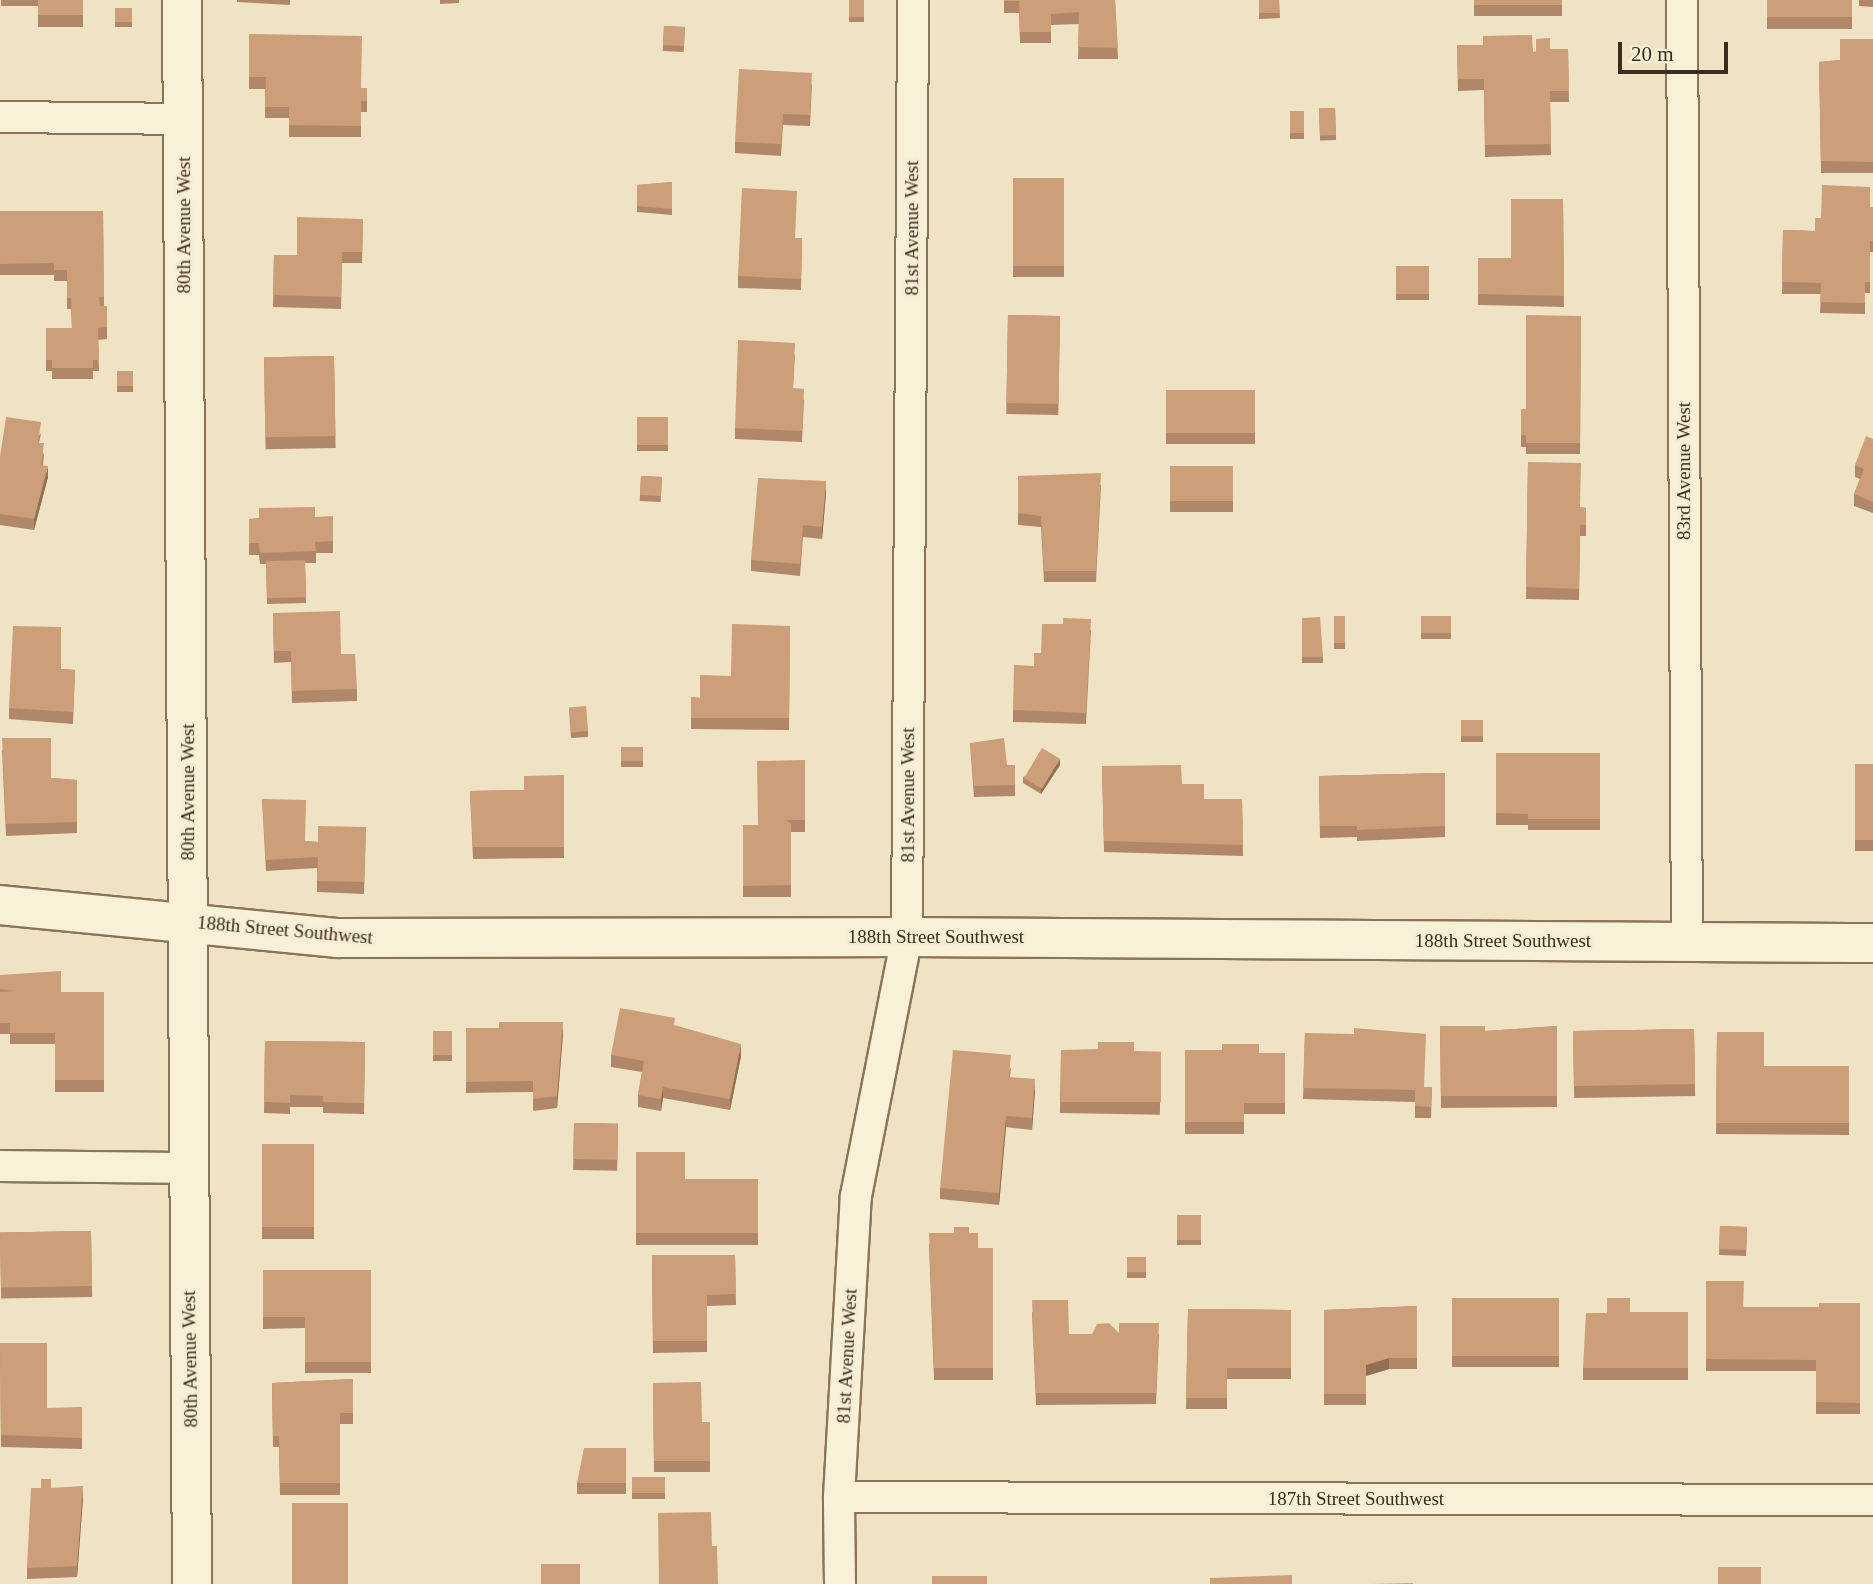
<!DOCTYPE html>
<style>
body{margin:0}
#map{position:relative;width:1873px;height:1584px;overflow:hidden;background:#efe3c4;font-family:Georgia,serif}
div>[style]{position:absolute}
.roads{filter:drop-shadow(2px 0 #8a745a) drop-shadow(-2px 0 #8a745a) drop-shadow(0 2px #8a745a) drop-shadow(0 -2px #8a745a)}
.street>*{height:30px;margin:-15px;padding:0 15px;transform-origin:15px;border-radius:15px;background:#f9f0d8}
.secondary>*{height:38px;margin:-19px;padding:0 19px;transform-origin:19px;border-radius:19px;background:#f9f0d8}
.wall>*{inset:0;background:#b08869;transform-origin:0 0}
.shaded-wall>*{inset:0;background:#906f55}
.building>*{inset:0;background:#cd9e7a;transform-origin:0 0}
span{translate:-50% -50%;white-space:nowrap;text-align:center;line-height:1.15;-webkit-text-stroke:5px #f6edd4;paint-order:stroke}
.street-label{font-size:19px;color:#3a2c1e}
.scale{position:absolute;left:1618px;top:42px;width:110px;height:32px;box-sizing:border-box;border:4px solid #3a2c1e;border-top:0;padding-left:9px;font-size:21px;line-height:24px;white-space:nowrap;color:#3a2c1e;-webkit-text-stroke:5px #f6edd4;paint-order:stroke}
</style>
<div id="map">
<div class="roads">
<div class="street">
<i style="left:1682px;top:0;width:943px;rotate:89.7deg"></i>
<i style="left:0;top:117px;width:183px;rotate:0.6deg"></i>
<i style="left:0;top:1166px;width:188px;rotate:0.6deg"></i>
<i style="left:839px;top:1497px;width:1034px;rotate:0.17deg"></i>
<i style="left:840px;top:1584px;width:87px;rotate:-90.7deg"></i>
<i style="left:839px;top:1497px;width:301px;rotate:-86.8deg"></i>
<i style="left:856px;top:1196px;width:264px;rotate:-78.9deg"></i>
<i style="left:907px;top:937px;width:937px;rotate:-89.63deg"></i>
</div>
<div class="secondary">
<i style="left:182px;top:0;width:1584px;rotate:89.64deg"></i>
<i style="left:0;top:905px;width:339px;rotate:5.6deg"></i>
<i style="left:337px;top:938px;width:570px;rotate:-0.1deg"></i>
<i style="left:907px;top:937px;width:966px;rotate:0.36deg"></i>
</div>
</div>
<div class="wall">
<i style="clip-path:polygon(1px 0,83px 0,83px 27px,38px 27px,38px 6px,1px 6px)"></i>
<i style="clip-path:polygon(237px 0,290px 0,290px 5px,237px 2px)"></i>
<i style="clip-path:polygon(440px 0,459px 0,459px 3px,440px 4px)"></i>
<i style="left:849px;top:0;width:15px;height:22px"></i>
<i style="clip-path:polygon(1004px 0,1115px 0,1118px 59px,1078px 59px,1079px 24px,1051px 25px,1051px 43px,1020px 43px,1019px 13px,1004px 13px)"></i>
<i style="clip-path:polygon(1259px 0,1289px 0,1279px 0,1280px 18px,1259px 19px)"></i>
<i style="left:1474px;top:0;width:88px;height:16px"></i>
<i style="left:1767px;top:0;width:85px;height:29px"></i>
<i style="clip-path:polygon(1859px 0,1873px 0,1873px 7px,1859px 6px)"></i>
<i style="left:132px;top:8px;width:19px;height:17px;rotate:90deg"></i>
<i style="left:664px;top:26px;width:21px;height:25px;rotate:3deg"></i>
<i style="clip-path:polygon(249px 34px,362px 88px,367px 88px,367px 112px,361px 112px,361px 137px,289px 137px,289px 118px,265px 118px,265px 89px,249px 89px)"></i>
<i style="clip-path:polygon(1873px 39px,1873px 173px,1821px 173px,1819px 62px,1840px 60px)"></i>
<i style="clip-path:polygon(1457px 45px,1533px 52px,1550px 49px,1568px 49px,1569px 102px,1550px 102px,1551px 155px,1485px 157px,1484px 90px,1458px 91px)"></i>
<i style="clip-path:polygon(812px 84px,810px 126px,783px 125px,781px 156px,735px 153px,735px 142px)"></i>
<i style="left:1335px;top:108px;width:32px;height:16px;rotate:88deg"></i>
<i style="left:1290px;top:111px;width:14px;height:28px"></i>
<i style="left:1013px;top:178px;width:51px;height:99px"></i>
<i style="clip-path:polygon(672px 182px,672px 215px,637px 212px,637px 185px)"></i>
<i style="clip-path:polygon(1563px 199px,1564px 307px,1478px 305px,1478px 258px,1511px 258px)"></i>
<i style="clip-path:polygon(1870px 207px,1873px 207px,1873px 252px,1870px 252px,1870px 293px,1865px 293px,1865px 314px,1820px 313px,1821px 294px,1782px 294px,1783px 230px,1815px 231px)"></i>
<i style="clip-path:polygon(0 211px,103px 211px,104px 306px,107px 327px,107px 339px,98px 340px,99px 371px,93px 371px,93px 379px,52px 379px,52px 371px,46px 371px,46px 328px,72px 328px,71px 309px,67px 309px,67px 281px,54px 281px,54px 275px,0 275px)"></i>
<i style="clip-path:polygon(363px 219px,362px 263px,342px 263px,341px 309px,273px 307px,274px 255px,297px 255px)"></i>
<i style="clip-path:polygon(796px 238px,802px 238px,801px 290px,738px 288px,738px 276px)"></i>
<i style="left:1396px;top:266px;width:33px;height:34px"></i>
<i style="left:1008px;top:315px;width:52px;height:99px;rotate:1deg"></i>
<i style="clip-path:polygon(1581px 316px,1580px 454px,1526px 454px,1526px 447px,1521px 447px,1521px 409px,1526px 409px)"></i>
<i style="clip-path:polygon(795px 354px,793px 388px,804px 400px,802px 442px,735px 439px,735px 428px)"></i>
<i style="left:334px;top:356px;width:92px;height:70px;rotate:89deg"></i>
<i style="left:117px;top:371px;width:16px;height:21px"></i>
<i style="left:1166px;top:390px;width:89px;height:54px"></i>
<i style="left:668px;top:417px;width:34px;height:31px;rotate:90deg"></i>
<i style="clip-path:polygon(41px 434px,39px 443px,44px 455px,43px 465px,48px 477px,34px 530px,0 525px,0 457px)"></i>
<i style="clip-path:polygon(1873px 439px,1873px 513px,1854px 506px,1854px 494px,1860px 479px,1855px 477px,1855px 465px)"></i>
<i style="clip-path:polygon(1528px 462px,1580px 507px,1586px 508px,1586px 536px,1580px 536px,1579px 600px,1526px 599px)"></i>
<i style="left:1170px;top:466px;width:63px;height:46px"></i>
<i style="left:641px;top:476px;width:21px;height:25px;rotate:3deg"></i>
<i style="clip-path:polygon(1018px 476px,1101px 485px,1096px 582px,1044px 582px,1041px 527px,1018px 525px)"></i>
<i style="clip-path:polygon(826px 493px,822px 539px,803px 537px,800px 576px,751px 571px,751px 560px)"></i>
<i style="clip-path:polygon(315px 517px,333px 541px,333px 553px,316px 553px,316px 563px,305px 563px,306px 603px,267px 604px,266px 564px,260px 564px,259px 555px,249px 555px,249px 519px)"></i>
<i style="clip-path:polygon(273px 613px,357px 689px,357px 701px,292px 703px,291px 662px,274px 663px)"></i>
<i style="left:1334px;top:616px;width:11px;height:33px"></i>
<i style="left:1451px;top:616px;width:23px;height:30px;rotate:90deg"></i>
<i style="clip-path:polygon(1302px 618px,1323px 657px,1323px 663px,1302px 663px)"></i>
<i style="clip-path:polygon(790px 626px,789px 730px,691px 729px,691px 697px,700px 698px,731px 676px)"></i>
<i style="clip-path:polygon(1091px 630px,1086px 724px,1013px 722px,1013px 710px,1041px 653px)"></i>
<i style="clip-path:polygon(61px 669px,75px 670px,73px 724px,9px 719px,9px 708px)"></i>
<i style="clip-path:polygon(569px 707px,588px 731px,588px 737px,571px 738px)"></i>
<i style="left:1461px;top:720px;width:22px;height:22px"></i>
<i style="clip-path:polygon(970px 743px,1007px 765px,1015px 765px,1015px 796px,974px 797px)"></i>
<i style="left:621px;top:747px;width:22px;height:20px"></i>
<i style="clip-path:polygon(2px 750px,51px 778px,77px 780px,77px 833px,6px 836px)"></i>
<i style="clip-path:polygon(1496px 753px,1600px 753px,1600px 830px,1528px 830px,1528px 825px,1496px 825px)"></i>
<i style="clip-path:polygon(805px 760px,805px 832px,791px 832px,791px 897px,743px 897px,743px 825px,758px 825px)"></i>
<i style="left:1855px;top:764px;width:18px;height:87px"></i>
<i style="clip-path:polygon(1060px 765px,1041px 794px,1023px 783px,1023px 777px)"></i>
<i style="clip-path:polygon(1102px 766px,1182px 784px,1204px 799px,1242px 799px,1243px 856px,1104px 852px)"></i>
<i style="clip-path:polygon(1445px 773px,1445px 837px,1357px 841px,1357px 837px,1320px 838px,1319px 776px)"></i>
<i style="clip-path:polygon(564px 775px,564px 858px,473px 859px,470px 791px,524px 790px)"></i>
<i style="clip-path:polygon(262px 799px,305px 841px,318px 842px,366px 827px,364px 894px,317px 892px,317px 868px,266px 871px)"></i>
<i style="clip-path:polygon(0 975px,61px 992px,104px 992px,104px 1092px,55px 1092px,55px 1044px,10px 1044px,10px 1034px,0 1034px)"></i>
<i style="clip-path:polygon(675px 1026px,741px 1056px,730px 1110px,663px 1098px,661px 1111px,638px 1107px,638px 1095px,642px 1072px,611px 1067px,611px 1055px)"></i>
<i style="clip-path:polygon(1440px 1026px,1485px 1031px,1557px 1026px,1557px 1107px,1441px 1108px)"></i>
<i style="clip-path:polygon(466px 1028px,499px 1028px,563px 1034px,557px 1108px,533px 1111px,533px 1092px,466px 1093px)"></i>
<i style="left:1694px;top:1029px;width:67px;height:121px;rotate:89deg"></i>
<i style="left:433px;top:1031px;width:19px;height:30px"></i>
<i style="clip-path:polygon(1717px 1032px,1764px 1066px,1849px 1066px,1849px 1135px,1716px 1134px)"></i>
<i style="clip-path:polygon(1305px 1033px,1425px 1087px,1432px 1087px,1431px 1118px,1415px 1118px,1415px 1102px,1303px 1099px)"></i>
<i style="clip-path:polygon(265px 1041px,365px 1042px,364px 1114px,323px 1113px,323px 1107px,290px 1107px,290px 1114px,264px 1113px)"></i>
<i style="left:1061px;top:1050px;width:100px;height:63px;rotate:1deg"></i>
<i style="clip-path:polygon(1185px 1050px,1222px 1050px,1259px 1053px,1285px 1053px,1285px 1114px,1244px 1114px,1244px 1134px,1185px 1134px)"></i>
<i style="clip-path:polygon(1011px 1067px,1010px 1077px,1035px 1091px,1032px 1130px,1006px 1127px,999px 1205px,940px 1199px,940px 1188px)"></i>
<i style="left:574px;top:1123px;width:44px;height:47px;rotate:1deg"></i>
<i style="left:262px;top:1144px;width:52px;height:95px"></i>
<i style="clip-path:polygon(636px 1152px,685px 1179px,758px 1179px,758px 1245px,636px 1245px)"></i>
<i style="left:1201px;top:1215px;width:30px;height:24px;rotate:90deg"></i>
<i style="left:1720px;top:1226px;width:27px;height:29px;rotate:2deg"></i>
<i style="left:91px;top:1231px;width:66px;height:91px;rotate:89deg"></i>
<i style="clip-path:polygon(969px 1233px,978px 1248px,993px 1248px,993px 1380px,934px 1380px,929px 1244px)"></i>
<i style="clip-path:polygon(652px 1255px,735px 1255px,736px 1305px,707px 1306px,707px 1352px,653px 1353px)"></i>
<i style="left:1127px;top:1257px;width:19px;height:21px"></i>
<i style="clip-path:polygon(263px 1270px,371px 1270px,371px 1373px,305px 1373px,305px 1328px,263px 1329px)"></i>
<i style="clip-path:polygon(1706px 1281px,1744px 1307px,1819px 1307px,1860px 1303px,1860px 1414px,1816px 1414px,1816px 1371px,1706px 1371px)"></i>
<i style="left:1452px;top:1298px;width:107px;height:69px"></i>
<i style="clip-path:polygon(1417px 1306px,1417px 1369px,1389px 1369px,1366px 1376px,1366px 1405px,1324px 1405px,1324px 1310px)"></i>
<i style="clip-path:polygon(1188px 1309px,1291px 1310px,1291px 1379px,1227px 1379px,1227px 1409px,1186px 1409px)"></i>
<i style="clip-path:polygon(1032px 1312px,1069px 1334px,1159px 1334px,1156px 1404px,1036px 1405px)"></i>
<i style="clip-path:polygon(1688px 1312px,1688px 1380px,1583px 1380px,1583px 1368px)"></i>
<i style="clip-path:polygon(0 1343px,47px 1408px,82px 1438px,82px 1449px,1px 1447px)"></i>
<i style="clip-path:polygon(353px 1379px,353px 1424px,340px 1424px,340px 1495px,280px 1495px,279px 1447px,273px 1447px,272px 1383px)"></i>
<i style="clip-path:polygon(653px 1383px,702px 1422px,710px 1422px,710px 1472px,654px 1472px)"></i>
<i style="clip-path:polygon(626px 1448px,626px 1494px,577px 1494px,577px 1483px)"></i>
<i style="left:665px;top:1477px;width:22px;height:33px;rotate:90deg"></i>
<i style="clip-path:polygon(51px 1488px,83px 1498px,77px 1577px,27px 1579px,27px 1568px)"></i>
</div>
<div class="shaded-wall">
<i style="clip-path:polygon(48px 466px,48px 477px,34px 530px,34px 519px)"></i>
<i style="clip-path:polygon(826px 481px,826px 493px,822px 539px,822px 527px)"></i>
<i style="clip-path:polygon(1060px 759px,1060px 765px,1041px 794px,1041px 788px)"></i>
<i style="clip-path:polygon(563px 1022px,563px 1034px,557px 1108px,557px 1096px)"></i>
<i style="clip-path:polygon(741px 1044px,741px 1056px,730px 1110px,730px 1099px)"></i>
<i style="clip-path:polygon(1035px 1079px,1035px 1091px,1032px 1130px,1032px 1118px)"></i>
<i style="clip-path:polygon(663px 1087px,663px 1098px,661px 1111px,661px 1099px)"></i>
<i style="clip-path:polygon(1006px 1116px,1006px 1127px,999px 1205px,999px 1193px)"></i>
<i style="clip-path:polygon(1389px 1358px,1389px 1369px,1366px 1376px,1366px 1365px)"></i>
<i style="clip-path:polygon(83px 1486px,83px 1498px,77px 1577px,77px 1566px)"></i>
</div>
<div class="building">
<i style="left:38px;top:0;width:45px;height:15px"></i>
<i style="left:849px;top:0;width:15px;height:17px"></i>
<i style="clip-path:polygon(1004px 0,1115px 0,1118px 48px,1078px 47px,1079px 12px,1051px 14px,1051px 32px,1020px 32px,1019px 1px,1004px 1px)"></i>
<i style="left:1259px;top:0;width:20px;height:13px"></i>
<i style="left:1474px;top:0;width:88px;height:5px"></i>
<i style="left:1767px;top:0;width:85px;height:17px"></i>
<i style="left:132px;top:8px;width:14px;height:17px;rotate:90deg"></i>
<i style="left:664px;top:26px;width:21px;height:19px;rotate:3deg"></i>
<i style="clip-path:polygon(249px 34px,362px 36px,361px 88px,367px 88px,367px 101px,361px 101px,361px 126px,289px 125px,289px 107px,265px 107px,266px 77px,249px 77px)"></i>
<i style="clip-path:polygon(1532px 35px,1533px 52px,1536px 52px,1536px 39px,1550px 38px,1550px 49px,1568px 49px,1569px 91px,1550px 91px,1551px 144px,1485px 145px,1484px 79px,1458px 79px,1457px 45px,1483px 45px,1483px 36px)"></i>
<i style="clip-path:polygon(1840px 39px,1873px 39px,1873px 162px,1821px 161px,1819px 62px,1840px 60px)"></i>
<i style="clip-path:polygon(739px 69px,812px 73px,810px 115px,783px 114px,781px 144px,735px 142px)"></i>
<i style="left:1335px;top:108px;width:27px;height:16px;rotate:88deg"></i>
<i style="left:1290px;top:111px;width:14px;height:22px"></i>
<i style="left:1013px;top:178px;width:51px;height:88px"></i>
<i style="clip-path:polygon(672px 182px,672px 209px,637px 206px,637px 185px)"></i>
<i style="clip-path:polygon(1822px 185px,1870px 187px,1870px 207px,1873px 207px,1873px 241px,1870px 241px,1870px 282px,1865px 282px,1865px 303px,1820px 302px,1821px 283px,1782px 282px,1783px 230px,1815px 231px,1815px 218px,1821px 218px)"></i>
<i style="clip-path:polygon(742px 188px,797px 191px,795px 238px,802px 238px,801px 279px,738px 276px)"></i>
<i style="clip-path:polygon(1511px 199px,1563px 199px,1564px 296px,1478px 294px,1478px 258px,1511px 258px)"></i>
<i style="clip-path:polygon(0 211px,103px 211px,104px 297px,99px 297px,100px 306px,107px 306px,107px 327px,98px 328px,99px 360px,93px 360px,93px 368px,52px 368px,52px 360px,46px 360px,46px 328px,72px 328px,71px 298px,67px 298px,67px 270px,54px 270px,54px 263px,0 264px)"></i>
<i style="clip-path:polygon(297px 217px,363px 219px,362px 252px,342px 252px,341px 297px,273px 295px,274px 255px,297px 255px)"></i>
<i style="left:1396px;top:266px;width:33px;height:28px"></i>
<i style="left:1008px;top:315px;width:52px;height:88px;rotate:1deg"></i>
<i style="clip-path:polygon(1526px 315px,1581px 316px,1580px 443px,1526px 443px,1526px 435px,1521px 435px,1521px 409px,1526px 409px)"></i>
<i style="clip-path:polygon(738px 340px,795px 343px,793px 388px,804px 389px,802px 431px,735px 428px)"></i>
<i style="left:334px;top:356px;width:80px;height:70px;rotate:89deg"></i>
<i style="left:117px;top:371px;width:16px;height:15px"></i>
<i style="left:1166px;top:390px;width:89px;height:43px"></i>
<i style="clip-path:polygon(6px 417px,41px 422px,38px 443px,44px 443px,41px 465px,48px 466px,34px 519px,0 514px,0 457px)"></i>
<i style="left:668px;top:417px;width:28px;height:31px;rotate:90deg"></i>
<i style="clip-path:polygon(1866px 436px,1873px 439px,1873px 502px,1854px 494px,1864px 469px,1855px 465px)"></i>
<i style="clip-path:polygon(1528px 462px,1581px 463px,1580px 507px,1586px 508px,1586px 525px,1580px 525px,1579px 589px,1526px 587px)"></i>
<i style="left:1170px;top:466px;width:63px;height:35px"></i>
<i style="clip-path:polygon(1101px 473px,1096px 571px,1044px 571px,1041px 516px,1018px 513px,1018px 476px)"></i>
<i style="left:641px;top:476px;width:21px;height:19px;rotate:3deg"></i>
<i style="clip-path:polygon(758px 478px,826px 481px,822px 527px,803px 525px,800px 564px,751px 560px)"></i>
<i style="clip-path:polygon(315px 507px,315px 517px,333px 516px,333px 541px,315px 542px,316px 551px,260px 553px,259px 543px,249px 543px,249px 519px,259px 518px,259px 508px)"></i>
<i style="left:305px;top:560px;width:37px;height:39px;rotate:88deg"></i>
<i style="clip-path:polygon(340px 611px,341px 654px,355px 654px,357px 689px,292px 691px,291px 651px,274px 651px,273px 613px)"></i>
<i style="left:1334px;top:616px;width:11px;height:27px"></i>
<i style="left:1451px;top:616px;width:17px;height:30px;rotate:90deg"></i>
<i style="clip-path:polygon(1320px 617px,1323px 657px,1302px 657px,1302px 618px)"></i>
<i style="clip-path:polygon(1063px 618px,1091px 619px,1086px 713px,1013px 710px,1014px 665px,1034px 666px,1034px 653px,1041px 653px,1042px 624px,1063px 624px)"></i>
<i style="clip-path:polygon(732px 624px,790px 626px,789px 718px,691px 718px,691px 697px,700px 698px,700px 675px,731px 676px)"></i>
<i style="clip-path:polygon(13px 626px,61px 627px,61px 669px,75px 670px,73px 712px,9px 708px)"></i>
<i style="left:586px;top:706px;width:25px;height:17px;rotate:85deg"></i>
<i style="left:1461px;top:720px;width:22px;height:16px"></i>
<i style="clip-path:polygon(2px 738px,51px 738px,51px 778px,77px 780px,77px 822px,6px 824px)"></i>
<i style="clip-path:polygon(1004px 738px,1007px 765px,1015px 765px,1015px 785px,974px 786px,970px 743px)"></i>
<i style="left:621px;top:747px;width:22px;height:14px"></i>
<i style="left:1042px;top:748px;width:21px;height:35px;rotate:31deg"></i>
<i style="clip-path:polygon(1496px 753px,1600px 753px,1600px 819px,1528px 819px,1528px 814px,1496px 813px)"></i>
<i style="clip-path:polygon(805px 760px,805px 820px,786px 820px,791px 824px,791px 885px,743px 886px,743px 825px,758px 825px,757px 761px)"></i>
<i style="left:1855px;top:764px;width:18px;height:76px"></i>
<i style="clip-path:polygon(1181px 765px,1182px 784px,1204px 784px,1204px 799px,1242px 799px,1243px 845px,1104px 841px,1102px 766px)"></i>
<i style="clip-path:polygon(1445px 773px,1445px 826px,1357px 830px,1357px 826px,1320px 826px,1319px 776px)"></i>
<i style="clip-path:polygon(564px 775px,564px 847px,473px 847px,470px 791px,524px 790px,524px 776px)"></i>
<i style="clip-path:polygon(262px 799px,306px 800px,305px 841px,318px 842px,318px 826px,366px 827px,364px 882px,317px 881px,318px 857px,266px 860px)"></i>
<i style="clip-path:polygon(61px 971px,61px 992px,104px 992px,104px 1080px,55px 1080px,55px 1033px,10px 1033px,10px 1023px,0 1023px,0 992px,14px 991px,0 989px,0 975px)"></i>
<i style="clip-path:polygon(620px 1008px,675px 1018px,674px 1025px,741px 1044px,730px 1099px,663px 1087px,661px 1099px,638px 1095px,644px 1061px,611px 1055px)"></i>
<i style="clip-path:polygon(499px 1022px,563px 1022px,557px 1096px,533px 1099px,533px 1081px,466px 1082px,466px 1028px,499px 1028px)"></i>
<i style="clip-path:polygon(1440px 1026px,1485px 1026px,1485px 1031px,1557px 1026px,1557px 1096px,1441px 1096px)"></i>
<i style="clip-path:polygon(1354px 1028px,1426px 1034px,1424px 1087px,1432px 1087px,1431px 1107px,1415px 1106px,1415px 1090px,1303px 1088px,1305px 1033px,1354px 1034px)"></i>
<i style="left:1694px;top:1029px;width:55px;height:121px;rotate:89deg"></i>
<i style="left:433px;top:1031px;width:19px;height:24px"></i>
<i style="clip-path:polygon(1717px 1032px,1764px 1032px,1764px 1066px,1849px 1066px,1849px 1123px,1716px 1123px)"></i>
<i style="clip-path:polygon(265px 1041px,365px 1042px,364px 1103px,323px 1102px,323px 1096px,290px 1095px,290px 1103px,264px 1102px)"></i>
<i style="clip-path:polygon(1098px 1042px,1134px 1042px,1134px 1052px,1161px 1052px,1161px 1102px,1061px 1102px,1061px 1050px,1098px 1049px)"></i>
<i style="clip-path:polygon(1222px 1044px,1259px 1044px,1259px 1053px,1285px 1053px,1285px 1103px,1244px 1103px,1244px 1122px,1185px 1122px,1185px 1050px,1222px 1050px)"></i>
<i style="clip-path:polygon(953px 1050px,1011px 1055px,1009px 1077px,1035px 1079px,1032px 1118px,1006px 1116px,999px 1193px,940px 1188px)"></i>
<i style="left:574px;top:1123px;width:44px;height:36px;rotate:1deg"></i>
<i style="left:262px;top:1144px;width:52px;height:83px"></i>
<i style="clip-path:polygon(636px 1152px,685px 1152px,685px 1179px,758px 1179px,758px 1233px,636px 1233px)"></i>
<i style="left:1201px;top:1215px;width:25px;height:24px;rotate:90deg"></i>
<i style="left:1720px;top:1226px;width:27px;height:23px;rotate:2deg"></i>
<i style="clip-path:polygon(954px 1227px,969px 1227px,969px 1233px,978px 1233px,978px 1248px,993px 1248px,993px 1368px,934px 1368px,929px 1233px,954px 1233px)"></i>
<i style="left:91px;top:1231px;width:55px;height:91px;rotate:89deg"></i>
<i style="clip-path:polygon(652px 1255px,735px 1255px,736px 1294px,707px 1295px,707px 1341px,653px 1341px)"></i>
<i style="left:1127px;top:1257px;width:19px;height:15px"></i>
<i style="clip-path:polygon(263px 1270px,371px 1270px,371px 1362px,305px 1362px,305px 1317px,263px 1317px)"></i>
<i style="clip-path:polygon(1706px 1281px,1744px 1281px,1743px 1307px,1819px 1307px,1819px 1303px,1860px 1303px,1860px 1403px,1816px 1402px,1816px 1360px,1706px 1359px)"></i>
<i style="left:1452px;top:1298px;width:107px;height:58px"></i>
<i style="clip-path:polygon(1607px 1298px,1630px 1298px,1630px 1312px,1688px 1312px,1688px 1368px,1583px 1368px,1586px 1313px,1607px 1313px)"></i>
<i style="clip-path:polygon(1032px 1300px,1068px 1300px,1069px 1334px,1092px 1334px,1097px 1324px,1109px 1323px,1119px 1333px,1119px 1323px,1159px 1323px,1156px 1393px,1036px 1393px)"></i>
<i style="clip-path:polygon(1417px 1306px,1417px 1358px,1389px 1358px,1366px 1365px,1366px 1394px,1324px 1394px,1324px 1310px)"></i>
<i style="clip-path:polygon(1188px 1309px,1291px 1310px,1291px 1368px,1227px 1368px,1227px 1398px,1186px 1398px)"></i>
<i style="clip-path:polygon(0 1343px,47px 1343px,47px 1408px,82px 1407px,82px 1438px,1px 1435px)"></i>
<i style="clip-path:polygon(353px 1379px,353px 1413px,340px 1413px,340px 1483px,280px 1483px,279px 1436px,273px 1436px,272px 1383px)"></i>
<i style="clip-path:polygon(701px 1382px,702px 1422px,710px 1422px,710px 1461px,654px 1461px,653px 1383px)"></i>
<i style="clip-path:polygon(584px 1448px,626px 1448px,626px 1483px,577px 1483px)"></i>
<i style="left:665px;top:1477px;width:16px;height:33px;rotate:90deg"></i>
<i style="clip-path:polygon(41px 1479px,51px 1479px,51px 1488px,83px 1486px,77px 1566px,27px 1568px,31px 1488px,41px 1488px)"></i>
<i style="left:292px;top:1503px;width:56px;height:81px"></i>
<i style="clip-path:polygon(711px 1512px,712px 1546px,717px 1546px,718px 1584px,659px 1584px,658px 1513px)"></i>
<i style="left:541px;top:1564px;width:39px;height:20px"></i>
<i style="left:1718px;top:1567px;width:43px;height:17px"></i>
<i style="clip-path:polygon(1292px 1575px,1292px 1584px,1210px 1584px,1210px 1578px)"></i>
<i style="left:987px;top:1576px;width:8px;height:55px;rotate:90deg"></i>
<i style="clip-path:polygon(1413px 1583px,1413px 1584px,1371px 1584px)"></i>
</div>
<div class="street-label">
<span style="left:184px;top:225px;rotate:-90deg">80th Avenue West</span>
<span style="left:912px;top:228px;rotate:-90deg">81st Avenue West</span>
<span style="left:1684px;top:471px;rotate:-90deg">83rd Avenue West</span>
<span style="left:188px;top:792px;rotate:-90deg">80th Avenue West</span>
<span style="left:908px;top:795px;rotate:-90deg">81st Avenue West</span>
<span style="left:285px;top:930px;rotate:5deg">188th Street Southwest</span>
<span style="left:936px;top:937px">188th Street Southwest</span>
<span style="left:1503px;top:941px">188th Street Southwest</span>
<span style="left:847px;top:1356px;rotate:-87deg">81st Avenue West</span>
<span style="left:190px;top:1359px;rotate:-91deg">80th Avenue West</span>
<span style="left:1356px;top:1499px">187th Street Southwest</span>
</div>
<div class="scale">20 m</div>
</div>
